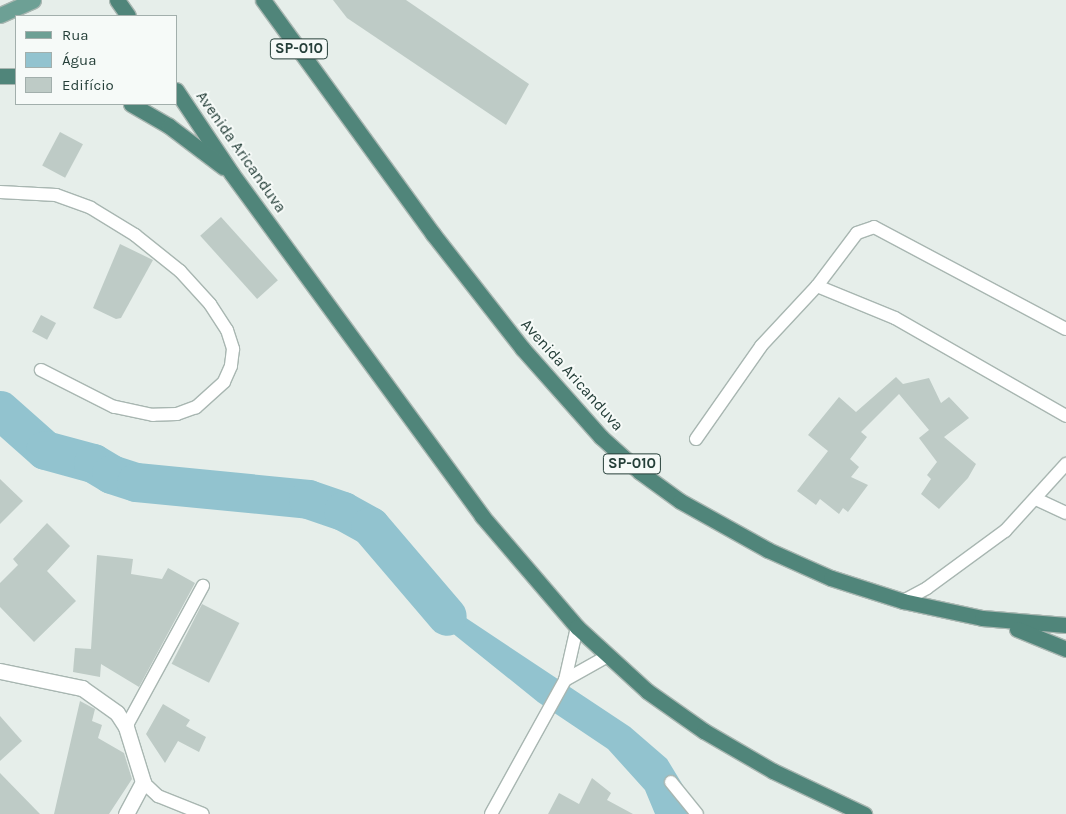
<!DOCTYPE html>
<meta charset="utf-8">
<style>
body{margin:0}
#map{position:relative;width:1066px;height:814px;overflow:hidden;background:#e6eeea;font-family:Karla,sans-serif}
div>[style]{position:absolute}
.water>*{inset:0;background:#92c3cf}
.river>*{height:39px;margin:-19.5px;padding:0 19.5px;transform-origin:19.5px;border-radius:19.5px;background:#92c3cf}
.building>*{inset:0;background:#becbc6;transform-origin:0 0}
.roads{filter:drop-shadow(1px 0 #a8b6b1) drop-shadow(-1px 0 #a8b6b1) drop-shadow(0 1px #a8b6b1) drop-shadow(0 -1px #a8b6b1)}
.service>*{height:12px;margin:-6px;padding:0 6px;transform-origin:6px;border-radius:6px;background:#fff}
.minor>*{height:15px;margin:-7.5px;padding:0 7.5px;transform-origin:7.5px;border-radius:7.5px;background:#fff}
.primary>*{height:15px;margin:-7.5px;padding:0 7.5px;transform-origin:7.5px;border-radius:7.5px;background:#6da095}
.trunk>*{height:15px;margin:-7.5px;padding:0 7.5px;transform-origin:7.5px;border-radius:7.5px;background:#50857a}
span{translate:-50% -50%;white-space:nowrap;text-align:center;line-height:1.15;-webkit-text-stroke:4px #f6faf8;paint-order:stroke}
.shield-label span{padding:1px 4px;background:#f6faf8;border:1px solid;border-radius:4px;-webkit-text-stroke-width:0}
.shield-label{font-size:15px;color:#253f39;font-weight:700}
.street-label{font-size:16px;color:#253f39}
.legend{position:absolute;left:15px;top:15px;width:162px;height:90px;box-sizing:border-box;background:#f6faf8;border:1px solid #a2afac;margin:0;padding:6px 9px;list-style:none;font-size:15px;color:#253f39}
.legend li{display:flex;align-items:center;gap:10px;height:25px}
.legend b{width:25px;border:1px solid #a2afac}
</style>
<div id="map">
<div class="water">
<i style="clip-path:polygon(412px 577px,451px 608px,630px 727px,667px 759px,684px 787px,690px 814px,655px 814px,645px 790px,608px 749px,538px 702px,446px 628px,425px 604px)"></i>
</div>
<div class="river">
<i style="left:0;top:410px;width:60px;rotate:41.6deg"></i>
<i style="left:45px;top:450px;width:50px;rotate:15.2deg"></i>
<i style="left:93px;top:463px;width:21px;rotate:31deg"></i>
<i style="left:111px;top:474px;width:26px;rotate:18deg"></i>
<i style="left:136px;top:482px;width:173px;rotate:5.6deg"></i>
<i style="left:308px;top:499px;width:37px;rotate:19deg"></i>
<i style="left:343px;top:511px;width:31px;rotate:29deg"></i>
<i style="left:370px;top:526px;width:118px;rotate:49.5deg"></i>
</div>
<div class="building">
<i style="clip-path:polygon(333px 0,406px 0,529px 84px,506px 125px,347px 18px)"></i>
<i style="left:60px;top:132px;width:26px;height:38px;rotate:28deg"></i>
<i style="left:221px;top:217px;width:85px;height:28px;rotate:48deg"></i>
<i style="clip-path:polygon(120px 244px,153px 260px,121px 318px,116px 319px,93px 308px)"></i>
<i style="left:41px;top:315px;width:17px;height:19px;rotate:28deg"></i>
<i style="clip-path:polygon(896px 377px,903px 384px,929px 378px,941px 403px,949px 397px,969px 418px,944px 437px,976px 464px,968px 478px,939px 509px,921px 494px,931px 479px,927px 475px,937px 462px,919px 438px,929px 430px,899px 394px,861px 432px,867px 437px,850px 459px,859px 467px,851px 477px,868px 485px,848px 512px,843px 508px,839px 514px,820px 499px,816px 505px,797px 491px,828px 451px,808px 435px,839px 397px,856px 412px)"></i>
<i style="clip-path:polygon(0 479px,23px 501px,0 524px)"></i>
<i style="clip-path:polygon(47px 523px,70px 546px,47px 571px,76px 601px,34px 642px,0 607px,0 583px,18px 565px,13px 559px)"></i>
<i style="clip-path:polygon(97px 555px,133px 559px,131px 574px,162px 579px,168px 568px,195px 583px,139px 687px,101px 664px,100px 677px,73px 672px,75px 648px,91px 649px)"></i>
<i style="left:202px;top:604px;width:42px;height:67px;rotate:27deg"></i>
<i style="clip-path:polygon(80px 701px,95px 709px,92px 721px,102px 725px,98px 738px,124px 753px,132px 779px,109px 814px,54px 814px)"></i>
<i style="clip-path:polygon(163px 704px,190px 720px,186px 726px,206px 737px,199px 752px,178px 741px,165px 763px,146px 734px)"></i>
<i style="clip-path:polygon(0 716px,22px 741px,0 761px)"></i>
<i style="clip-path:polygon(0 773px,40px 814px,0 814px)"></i>
<i style="clip-path:polygon(592px 778px,611px 793px,607px 800px,633px 814px,548px 814px,559px 793px,579px 804px)"></i>
</div>
<div class="roads">
<div class="service">
<i style="left:0;top:192px;width:56px;rotate:3.1deg"></i>
<i style="left:56px;top:195px;width:37px;rotate:20deg"></i>
<i style="left:91px;top:208px;width:52px;rotate:31.5deg"></i>
<i style="left:135px;top:235px;width:58px;rotate:38.7deg"></i>
<i style="left:180px;top:271px;width:45px;rotate:47.7deg"></i>
<i style="left:210px;top:304px;width:31px;rotate:57deg"></i>
<i style="left:227px;top:330px;width:20px;rotate:72deg"></i>
<i style="left:233px;top:349px;width:17px;rotate:97deg"></i>
<i style="left:231px;top:366px;width:17px;rotate:114deg"></i>
<i style="left:224px;top:382px;width:38px;rotate:138deg"></i>
<i style="left:196px;top:407px;width:20px;rotate:160deg"></i>
<i style="left:177px;top:414px;width:24px;rotate:178deg"></i>
<i style="left:153px;top:415px;width:40px;rotate:-168deg"></i>
<i style="left:114px;top:407px;width:82px;rotate:-153.1deg"></i>
<i style="left:817px;top:286px;width:66px;rotate:-53deg"></i>
<i style="left:857px;top:233px;width:18px;rotate:-19deg"></i>
<i style="left:874px;top:227px;width:217px;rotate:28deg"></i>
<i style="left:696px;top:439px;width:113px;rotate:-55deg"></i>
<i style="left:761px;top:346px;width:82px;rotate:-47deg"></i>
<i style="left:817px;top:286px;width:84px;rotate:22.3deg"></i>
<i style="left:895px;top:318px;width:197px;rotate:29.8deg"></i>
<i style="left:1036px;top:499px;width:33px;rotate:25deg"></i>
<i style="left:903px;top:601px;width:27px;rotate:-28deg"></i>
<i style="left:927px;top:588px;width:97px;rotate:-36.2deg"></i>
<i style="left:1005px;top:531px;width:91px;rotate:-47.7deg"></i>
<i style="left:565px;top:680px;width:49px;rotate:-29.2deg"></i>
<i style="left:126px;top:727px;width:161px;rotate:-61.4deg"></i>
<i style="left:143px;top:782px;width:21px;rotate:43deg"></i>
<i style="left:158px;top:796px;width:48px;rotate:21.8deg"></i>
<i style="left:671px;top:782px;width:41px;rotate:50.9deg"></i>
<i style="left:491px;top:814px;width:153px;rotate:-61.1deg"></i>
<i style="left:565px;top:680px;width:54px;rotate:-77.2deg"></i>
</div>
<div class="minor">
<i style="left:0;top:671px;width:84px;rotate:11.7deg"></i>
<i style="left:82px;top:688px;width:43px;rotate:35.5deg"></i>
<i style="left:117px;top:713px;width:17px;rotate:57deg"></i>
<i style="left:126px;top:727px;width:58px;rotate:72.8deg"></i>
<i style="left:143px;top:782px;width:36px;rotate:118deg"></i>
</div>
<div class="primary">
<i style="left:0;top:15px;width:36px;rotate:-24deg"></i>
</div>
<div class="trunk">
<i style="left:117px;top:0;width:19px;rotate:55deg"></i>
<i style="left:263px;top:0;width:289px;rotate:54deg"></i>
<i style="left:433px;top:234px;width:145px;rotate:52deg"></i>
<i style="left:522px;top:348px;width:119px;rotate:48.4deg"></i>
<i style="left:601px;top:437px;width:52px;rotate:41.9deg"></i>
<i style="left:640px;top:472px;width:49px;rotate:35.9deg"></i>
<i style="left:680px;top:501px;width:101px;rotate:29.1deg"></i>
<i style="left:768px;top:550px;width:69px;rotate:24deg"></i>
<i style="left:831px;top:578px;width:76px;rotate:17.7deg"></i>
<i style="left:903px;top:601px;width:81px;rotate:12.1deg"></i>
<i style="left:982px;top:618px;width:84px;rotate:4.8deg"></i>
<i style="left:0;top:76px;width:16px"></i>
<i style="left:176px;top:90px;width:101px;rotate:56.3deg"></i>
<i style="left:232px;top:174px;width:424px;rotate:53.8deg"></i>
<i style="left:482px;top:516px;width:146px;rotate:49.4deg"></i>
<i style="left:577px;top:627px;width:95px;rotate:42.4deg"></i>
<i style="left:647px;top:691px;width:70px;rotate:35.1deg"></i>
<i style="left:704px;top:731px;width:80px;rotate:30.1deg"></i>
<i style="left:773px;top:771px;width:101px;rotate:25.3deg"></i>
<i style="left:131px;top:104px;width:44px;rotate:30.1deg"></i>
<i style="left:169px;top:126px;width:68px;rotate:37.2deg"></i>
<i style="left:1017px;top:629px;width:53px;rotate:22.2deg"></i>
</div>
</div>
<div class="shield-label">
<span style="left:299px;top:49px">SP-010</span>
<span style="left:632px;top:464px">SP-010</span>
</div>
<div class="street-label">
<span style="left:241px;top:152px;rotate:55deg">Avenida Aricanduva</span>
<span style="left:572px;top:375px;rotate:48deg">Avenida Aricanduva</span>
</div>
<ul class="legend">
<li><b style="height:6px;background:#6da095"></b>Rua</li>
<li><b style="height:14px;background:#92c3cf"></b>Água</li>
<li><b style="height:14px;background:#becbc6"></b>Edifício</li>
</ul>
</div>
